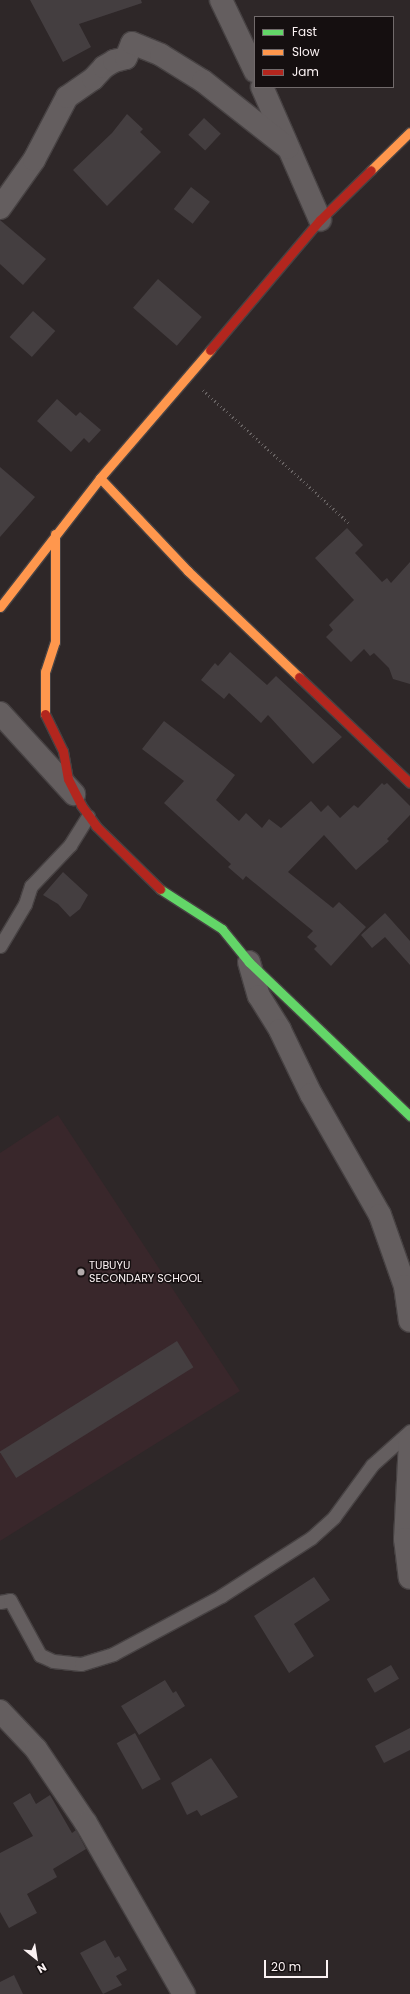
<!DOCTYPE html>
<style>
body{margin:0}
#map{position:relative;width:410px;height:1994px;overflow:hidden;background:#2e2728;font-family:Poppins,sans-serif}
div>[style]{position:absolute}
.built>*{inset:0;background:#39272b}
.building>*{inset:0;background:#443e40;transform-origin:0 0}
.path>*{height:2.5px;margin-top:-1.25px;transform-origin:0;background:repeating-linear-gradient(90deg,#696464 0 1px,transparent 0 4px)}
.roads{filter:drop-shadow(1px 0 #474243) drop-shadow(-1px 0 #474243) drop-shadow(0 1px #474243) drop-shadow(0 -1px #474243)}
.lane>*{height:13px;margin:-6.5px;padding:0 6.5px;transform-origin:6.5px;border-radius:6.5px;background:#645e5f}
.street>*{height:22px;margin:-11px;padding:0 11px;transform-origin:11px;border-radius:11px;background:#645e5f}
.fast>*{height:9px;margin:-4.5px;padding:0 4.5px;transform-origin:4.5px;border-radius:4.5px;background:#63d668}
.slow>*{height:9px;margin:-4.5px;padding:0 4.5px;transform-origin:4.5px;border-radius:4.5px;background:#ff974d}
.jam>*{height:9px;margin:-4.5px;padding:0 4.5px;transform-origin:4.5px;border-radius:4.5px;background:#b3261e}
.dots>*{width:11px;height:11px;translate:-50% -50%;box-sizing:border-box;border:2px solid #150f10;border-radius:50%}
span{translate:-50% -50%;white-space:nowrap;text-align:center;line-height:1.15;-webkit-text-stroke:3px #150f10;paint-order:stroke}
.poi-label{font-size:11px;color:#fbf2f3}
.left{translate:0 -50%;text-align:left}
.legend{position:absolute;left:254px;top:16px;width:140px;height:72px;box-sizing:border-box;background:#150f10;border:1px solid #716a6b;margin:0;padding:5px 7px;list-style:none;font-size:12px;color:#fbf2f3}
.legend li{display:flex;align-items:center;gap:8px;height:20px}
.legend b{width:20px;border:1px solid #716a6b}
.north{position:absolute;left:16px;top:1938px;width:40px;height:40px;-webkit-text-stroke:3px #150f10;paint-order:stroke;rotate:150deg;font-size:11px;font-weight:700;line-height:16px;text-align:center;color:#fbf2f3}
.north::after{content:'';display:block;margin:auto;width:14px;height:18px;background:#fbf2f3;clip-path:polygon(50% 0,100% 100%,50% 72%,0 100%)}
.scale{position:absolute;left:264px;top:1960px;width:64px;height:18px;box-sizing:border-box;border:2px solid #fbf2f3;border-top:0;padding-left:5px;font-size:12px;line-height:14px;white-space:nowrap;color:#fbf2f3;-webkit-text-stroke:3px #150f10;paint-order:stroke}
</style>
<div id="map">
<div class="built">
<i style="clip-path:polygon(58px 1115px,240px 1391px,0 1541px,0 1153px)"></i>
</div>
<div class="building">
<i style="clip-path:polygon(30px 0,141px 0,142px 3px,79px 24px,91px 47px,63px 62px)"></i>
<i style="clip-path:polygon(127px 114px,143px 129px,140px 132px,161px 152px,107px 206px,73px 170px,112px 133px)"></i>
<i style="left:204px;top:118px;width:23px;height:23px;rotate:43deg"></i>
<i style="left:191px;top:187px;width:24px;height:28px;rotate:38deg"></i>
<i style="clip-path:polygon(0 220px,46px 259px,23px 285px,0 264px)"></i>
<i style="left:158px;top:279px;width:58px;height:38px;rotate:41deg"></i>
<i style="left:33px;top:311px;width:30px;height:35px;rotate:42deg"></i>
<i style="clip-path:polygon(57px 399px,76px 416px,80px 412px,101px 430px,89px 443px,84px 438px,71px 452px,37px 421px)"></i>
<i style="clip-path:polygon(0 467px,35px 497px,0 537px)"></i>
<i style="clip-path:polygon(347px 528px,363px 545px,355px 553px,382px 582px,387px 578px,391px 583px,410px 562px,410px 684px,393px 679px,389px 668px,374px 653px,370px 656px,364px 649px,351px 662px,326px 637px,333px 630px,329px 625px,354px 600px,315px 558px)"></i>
<i style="clip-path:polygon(230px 652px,267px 685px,276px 676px,342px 737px,313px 764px,268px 715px,261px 723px,229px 693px,224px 699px,201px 680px,215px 663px,218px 666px)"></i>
<i style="clip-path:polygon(164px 721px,235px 775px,216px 800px,239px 821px,246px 813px,262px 828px,269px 819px,281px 828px,311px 801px,321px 812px,328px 805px,340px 818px,354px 805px,358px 808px,382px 783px,384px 785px,387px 783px,410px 806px,410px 815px,387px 839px,389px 841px,356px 870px,324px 835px,288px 872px,333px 908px,339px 902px,366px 927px,331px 966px,314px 949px,317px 946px,307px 937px,313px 931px,246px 876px,243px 880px,228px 867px,231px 864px,164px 803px,184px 781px,142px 749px)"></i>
<i style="clip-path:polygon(63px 872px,88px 895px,80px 909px,70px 917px,58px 904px,43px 895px)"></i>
<i style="clip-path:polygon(385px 913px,410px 941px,410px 965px,385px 937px,372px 948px,361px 935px)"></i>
<i style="left:177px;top:1341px;width:31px;height:209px;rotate:58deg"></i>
<i style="clip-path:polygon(314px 1577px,330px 1600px,294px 1624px,314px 1656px,289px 1673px,254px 1616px)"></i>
<i style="left:391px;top:1665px;width:16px;height:28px;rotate:60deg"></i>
<i style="clip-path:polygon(165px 1680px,173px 1693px,176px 1691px,185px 1706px,139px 1735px,121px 1706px)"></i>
<i style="clip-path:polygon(410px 1728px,410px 1750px,384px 1763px,375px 1746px)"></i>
<i style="left:135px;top:1733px;width:53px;height:21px;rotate:61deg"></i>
<i style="clip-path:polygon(211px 1758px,238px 1797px,201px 1816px,197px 1810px,187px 1815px,171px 1783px)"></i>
<i style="clip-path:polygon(30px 1793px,36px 1804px,50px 1795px,72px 1833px,76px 1830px,86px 1849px,53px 1869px,57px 1877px,27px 1894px,37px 1913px,9px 1928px,0 1912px,0 1853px,33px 1836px,13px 1803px)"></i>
<i style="clip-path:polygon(105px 1940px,115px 1958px,119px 1956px,127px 1970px,116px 1976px,122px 1985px,103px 1994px,80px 1953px)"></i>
<i style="clip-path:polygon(14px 1975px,23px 1994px,0 1994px,0 1982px)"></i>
</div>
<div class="path">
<i style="left:203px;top:390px;width:197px;rotate:42.3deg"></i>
</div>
<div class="roads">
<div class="lane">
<i style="left:0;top:946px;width:49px;rotate:-59.2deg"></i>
<i style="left:25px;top:904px;width:19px;rotate:-72deg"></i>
<i style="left:31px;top:886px;width:57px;rotate:-46.4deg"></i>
<i style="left:70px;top:845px;width:34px;rotate:-58deg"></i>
<i style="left:0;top:1602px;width:10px;rotate:-11deg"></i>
<i style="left:10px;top:1600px;width:63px;rotate:61.4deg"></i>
<i style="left:40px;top:1655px;width:14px;rotate:25deg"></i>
<i style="left:53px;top:1661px;width:28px;rotate:6deg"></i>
<i style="left:81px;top:1664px;width:34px;rotate:-17deg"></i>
<i style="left:113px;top:1654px;width:123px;rotate:-28.2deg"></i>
<i style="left:221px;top:1596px;width:107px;rotate:-32.8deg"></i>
<i style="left:311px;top:1538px;width:31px;rotate:-42deg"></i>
<i style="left:334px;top:1517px;width:64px;rotate:-53.8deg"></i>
<i style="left:372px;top:1465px;width:51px;rotate:-41.8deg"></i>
</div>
<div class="street">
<i style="left:221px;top:0;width:79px;rotate:64.4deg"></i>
<i style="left:262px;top:87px;width:145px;rotate:66.4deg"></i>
<i style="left:0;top:208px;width:59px;rotate:-54.7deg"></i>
<i style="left:34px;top:160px;width:71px;rotate:-62.4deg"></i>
<i style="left:67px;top:97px;width:32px;rotate:-35deg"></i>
<i style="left:93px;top:79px;width:16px;rotate:-47deg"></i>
<i style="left:104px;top:67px;width:12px;rotate:-31deg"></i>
<i style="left:114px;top:61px;width:12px;rotate:-14deg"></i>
<i style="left:126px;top:58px;width:16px;rotate:-68deg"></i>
<i style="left:132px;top:43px;width:31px;rotate:22deg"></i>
<i style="left:161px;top:55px;width:49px;rotate:31.8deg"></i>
<i style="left:203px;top:81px;width:108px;rotate:38.2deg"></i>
<i style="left:0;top:713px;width:110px;rotate:47.6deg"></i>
<i style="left:249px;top:962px;width:35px;rotate:74deg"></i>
<i style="left:259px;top:996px;width:40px;rotate:58deg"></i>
<i style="left:280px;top:1030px;width:71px;rotate:64.2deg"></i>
<i style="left:311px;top:1094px;width:139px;rotate:60.3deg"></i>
<i style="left:380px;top:1215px;width:75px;rotate:70.6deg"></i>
<i style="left:405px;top:1286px;width:35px;rotate:82deg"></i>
<i style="left:410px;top:1441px;width:98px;rotate:92.9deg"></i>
<i style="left:405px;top:1539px;width:39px;rotate:83deg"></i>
<i style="left:0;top:1711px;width:52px;rotate:46.5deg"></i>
<i style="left:36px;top:1749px;width:89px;rotate:56deg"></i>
<i style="left:86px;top:1823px;width:197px;rotate:60.2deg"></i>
</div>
<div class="fast">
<i style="left:160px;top:889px;width:74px;rotate:32.8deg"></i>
<i style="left:222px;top:929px;width:43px;rotate:50.7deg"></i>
<i style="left:249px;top:962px;width:223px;rotate:43.7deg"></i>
</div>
<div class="slow">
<i style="left:371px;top:170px;width:54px;rotate:-44.3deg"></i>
<i style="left:100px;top:478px;width:128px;rotate:46.6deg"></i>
<i style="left:188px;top:571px;width:153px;rotate:43.7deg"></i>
<i style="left:0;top:607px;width:163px;rotate:-52.2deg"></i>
<i style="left:100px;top:478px;width:169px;rotate:-49.3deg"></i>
<i style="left:45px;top:714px;width:42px;rotate:-90deg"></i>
<i style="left:45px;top:672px;width:32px;rotate:-72deg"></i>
<i style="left:55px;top:642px;width:108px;rotate:-90deg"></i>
</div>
<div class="jam">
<i style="left:210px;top:350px;width:170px;rotate:-49.8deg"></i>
<i style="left:320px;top:220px;width:71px;rotate:-44.4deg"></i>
<i style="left:299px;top:677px;width:153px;rotate:43.7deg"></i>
<i style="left:45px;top:714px;width:41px;rotate:64.1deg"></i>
<i style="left:63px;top:751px;width:28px;rotate:80deg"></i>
<i style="left:68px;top:779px;width:29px;rotate:63deg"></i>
<i style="left:81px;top:805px;width:26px;rotate:54deg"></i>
<i style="left:96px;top:826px;width:90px;rotate:44.5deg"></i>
</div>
</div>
<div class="dots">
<i style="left:81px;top:1272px;background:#b3abac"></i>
</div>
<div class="poi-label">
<span class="left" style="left:89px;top:1272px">TUBUYU<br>SECONDARY SCHOOL</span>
</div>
<ul class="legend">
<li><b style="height:5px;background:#63d668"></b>Fast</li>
<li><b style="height:5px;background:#ff974d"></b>Slow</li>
<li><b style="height:5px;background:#b3261e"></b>Jam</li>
</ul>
<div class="north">N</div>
<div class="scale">20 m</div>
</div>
